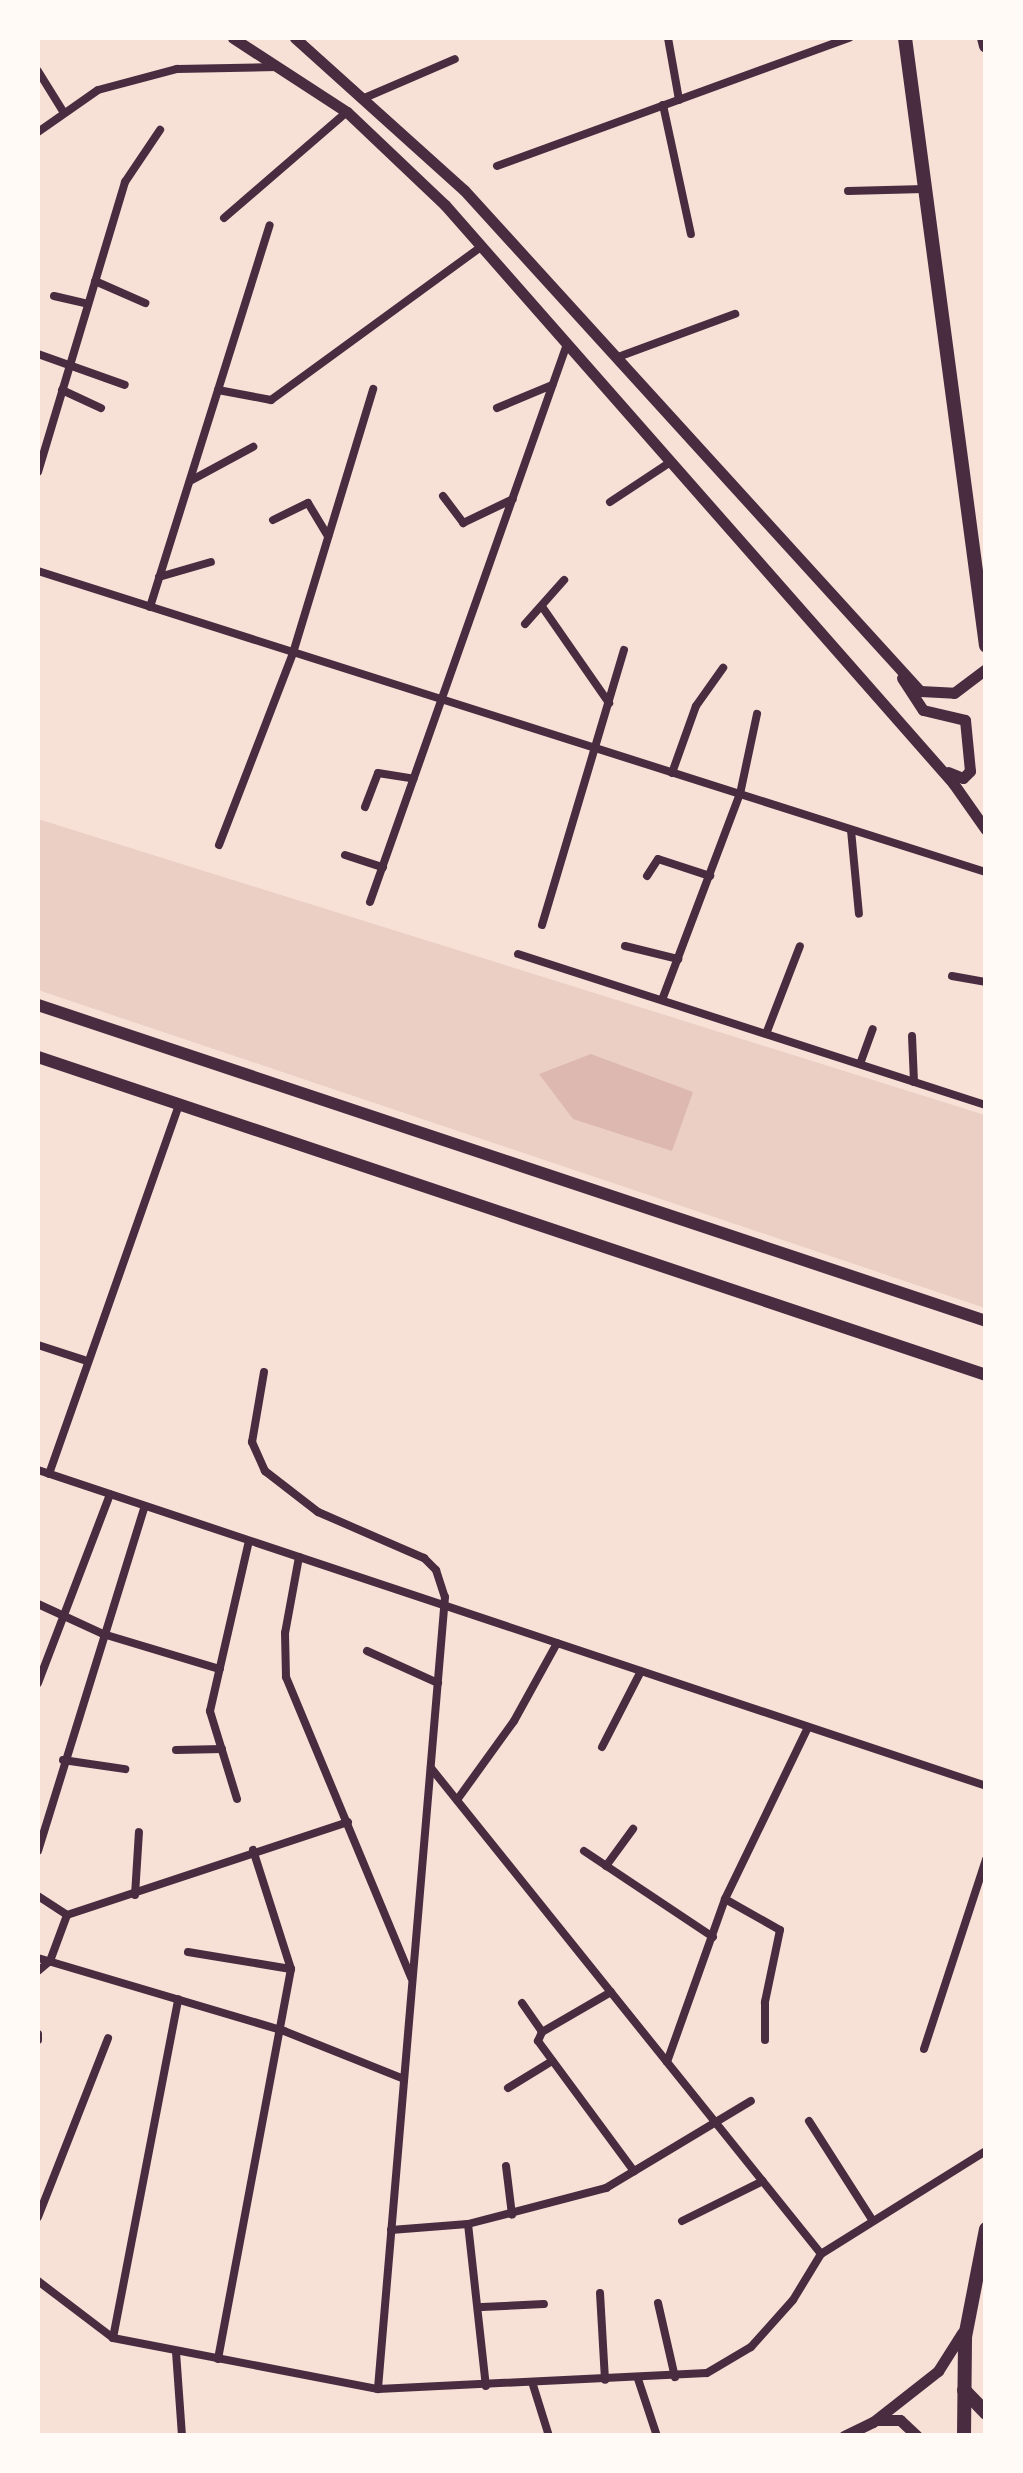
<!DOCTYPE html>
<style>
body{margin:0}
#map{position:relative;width:1023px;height:2473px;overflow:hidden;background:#f7e1d7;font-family:Commissioner,sans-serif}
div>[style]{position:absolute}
.green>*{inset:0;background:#ebcfc5}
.water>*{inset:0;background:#dcb8b0}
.minor>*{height:8px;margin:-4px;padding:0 4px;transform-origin:4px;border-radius:4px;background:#4a2c40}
.secondary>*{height:11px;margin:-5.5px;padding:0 5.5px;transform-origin:5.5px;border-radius:5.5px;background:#4a2c40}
.primary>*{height:12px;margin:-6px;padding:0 6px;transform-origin:6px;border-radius:6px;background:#4a2c40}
.trunk>*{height:14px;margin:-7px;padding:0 7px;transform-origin:7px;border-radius:7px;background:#4a2c40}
span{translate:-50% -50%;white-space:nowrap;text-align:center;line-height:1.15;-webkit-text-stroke:10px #fffaf5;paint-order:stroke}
.frame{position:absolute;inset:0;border:40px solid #fffaf5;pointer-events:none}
</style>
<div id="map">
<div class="green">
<i style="clip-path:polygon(38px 819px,985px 1115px,985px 1308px,38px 990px)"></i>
</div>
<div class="water">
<i style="clip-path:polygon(591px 1054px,693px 1092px,672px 1151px,573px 1119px,539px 1074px)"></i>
</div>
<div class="minor">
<i style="left:668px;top:38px;width:63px;rotate:79.9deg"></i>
<i style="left:38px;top:71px;width:49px;rotate:58.2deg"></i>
<i style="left:362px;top:99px;width:101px;rotate:-23.3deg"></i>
<i style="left:663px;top:105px;width:132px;rotate:77.8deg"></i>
<i style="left:38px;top:132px;width:73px;rotate:-35deg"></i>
<i style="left:98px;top:90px;width:82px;rotate:-14.9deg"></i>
<i style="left:177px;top:69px;width:100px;rotate:-1.1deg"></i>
<i style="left:497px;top:166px;width:375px;rotate:-20deg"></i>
<i style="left:848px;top:191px;width:76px;rotate:-1.5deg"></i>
<i style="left:224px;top:218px;width:162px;rotate:-40.8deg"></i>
<i style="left:95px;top:281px;width:55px;rotate:23.7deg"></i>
<i style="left:54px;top:296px;width:35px;rotate:13deg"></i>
<i style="left:38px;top:354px;width:92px;rotate:19.6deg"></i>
<i style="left:618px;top:357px;width:125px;rotate:-20.2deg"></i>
<i style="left:62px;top:390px;width:43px;rotate:24.8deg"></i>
<i style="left:218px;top:390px;width:54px;rotate:10.7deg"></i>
<i style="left:271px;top:400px;width:261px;rotate:-36.1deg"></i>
<i style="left:497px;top:408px;width:60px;rotate:-22.7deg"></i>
<i style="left:38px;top:472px;width:303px;rotate:-73.3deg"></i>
<i style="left:125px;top:182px;width:63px;rotate:-56.1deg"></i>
<i style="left:190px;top:481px;width:72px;rotate:-28.4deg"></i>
<i style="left:443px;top:496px;width:34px;rotate:53deg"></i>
<i style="left:463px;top:523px;width:55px;rotate:-25.6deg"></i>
<i style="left:610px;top:502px;width:71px;rotate:-33.5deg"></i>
<i style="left:273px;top:520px;width:39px;rotate:-26deg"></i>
<i style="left:308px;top:503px;width:39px;rotate:59deg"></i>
<i style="left:38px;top:571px;width:995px;rotate:17.62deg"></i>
<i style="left:159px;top:577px;width:54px;rotate:-16.1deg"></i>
<i style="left:150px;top:607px;width:400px;rotate:-72.6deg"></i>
<i style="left:543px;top:608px;width:116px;rotate:55.2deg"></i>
<i style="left:525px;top:624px;width:59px;rotate:-48.4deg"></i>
<i style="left:672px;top:773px;width:71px;rotate:-70.3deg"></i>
<i style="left:696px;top:706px;width:47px;rotate:-54.6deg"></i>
<i style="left:365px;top:807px;width:36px;rotate:-69deg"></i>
<i style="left:378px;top:773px;width:36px;rotate:9deg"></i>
<i style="left:851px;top:830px;width:84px;rotate:84.6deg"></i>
<i style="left:219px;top:845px;width:206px;rotate:-68.9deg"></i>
<i style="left:293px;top:653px;width:276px;rotate:-73.1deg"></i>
<i style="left:345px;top:855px;width:40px;rotate:18deg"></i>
<i style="left:647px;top:876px;width:20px;rotate:-57deg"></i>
<i style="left:658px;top:859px;width:55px;rotate:18.1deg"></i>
<i style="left:370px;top:902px;width:592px;rotate:-70.55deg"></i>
<i style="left:542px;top:925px;width:287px;rotate:-73.4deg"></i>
<i style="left:625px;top:946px;width:55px;rotate:13.8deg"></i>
<i style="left:518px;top:954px;width:492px;rotate:17.9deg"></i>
<i style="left:952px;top:976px;width:35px;rotate:10deg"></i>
<i style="left:662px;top:1000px;width:220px;rotate:-69.3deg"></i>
<i style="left:740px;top:794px;width:82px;rotate:-78deg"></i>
<i style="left:766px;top:1034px;width:94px;rotate:-68.9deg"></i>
<i style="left:912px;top:1036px;width:46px;rotate:87.5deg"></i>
<i style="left:860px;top:1064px;width:37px;rotate:-70deg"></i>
<i style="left:38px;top:1345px;width:48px;rotate:18.1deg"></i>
<i style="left:264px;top:1372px;width:71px;rotate:99.7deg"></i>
<i style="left:252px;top:1442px;width:32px;rotate:66deg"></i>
<i style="left:265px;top:1471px;width:67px;rotate:37.7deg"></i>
<i style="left:318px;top:1512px;width:116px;rotate:23.5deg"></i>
<i style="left:424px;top:1558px;width:17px;rotate:45deg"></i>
<i style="left:436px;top:1570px;width:28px;rotate:72deg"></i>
<i style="left:445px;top:1597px;width:795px;rotate:94.84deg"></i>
<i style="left:38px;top:1470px;width:999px;rotate:18.43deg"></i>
<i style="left:49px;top:1474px;width:392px;rotate:-70.6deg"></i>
<i style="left:299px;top:1557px;width:77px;rotate:100.4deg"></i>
<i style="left:285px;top:1633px;width:44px;rotate:88.7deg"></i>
<i style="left:286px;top:1677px;width:326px;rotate:67.4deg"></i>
<i style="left:38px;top:1604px;width:72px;rotate:24.8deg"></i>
<i style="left:103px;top:1634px;width:122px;rotate:16.7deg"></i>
<i style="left:367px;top:1651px;width:78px;rotate:24.3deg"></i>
<i style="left:38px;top:1683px;width:202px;rotate:-69.1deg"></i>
<i style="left:602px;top:1747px;width:85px;rotate:-62.8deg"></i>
<i style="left:176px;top:1750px;width:46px;rotate:-1.2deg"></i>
<i style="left:63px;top:1760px;width:63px;rotate:8.3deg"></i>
<i style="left:431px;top:1768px;width:623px;rotate:51.25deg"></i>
<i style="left:237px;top:1799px;width:92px;rotate:-107.1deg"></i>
<i style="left:210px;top:1711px;width:174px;rotate:-77.1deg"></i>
<i style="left:457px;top:1800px;width:97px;rotate:-54.2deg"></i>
<i style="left:514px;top:1721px;width:89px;rotate:-61.1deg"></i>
<i style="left:38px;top:1851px;width:361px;rotate:-72.8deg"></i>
<i style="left:584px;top:1851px;width:155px;rotate:33.7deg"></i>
<i style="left:606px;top:1866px;width:46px;rotate:-53.9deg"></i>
<i style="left:135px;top:1895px;width:63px;rotate:-86.4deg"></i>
<i style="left:38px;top:1896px;width:35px;rotate:33deg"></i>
<i style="left:725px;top:1899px;width:63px;rotate:29.4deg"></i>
<i style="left:780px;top:1930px;width:74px;rotate:101.8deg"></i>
<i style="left:765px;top:2002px;width:38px;rotate:90deg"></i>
<i style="left:67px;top:1915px;width:296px;rotate:-18.3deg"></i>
<i style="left:188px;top:1952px;width:104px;rotate:9.4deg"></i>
<i style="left:38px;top:1958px;width:257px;rotate:16.5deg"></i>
<i style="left:284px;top:2031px;width:129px;rotate:21.8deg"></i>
<i style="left:38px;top:1971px;width:16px;rotate:-40deg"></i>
<i style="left:50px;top:1961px;width:49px;rotate:-69.7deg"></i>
<i style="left:611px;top:1992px;width:80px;rotate:149.9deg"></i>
<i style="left:542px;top:2032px;width:10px;rotate:114deg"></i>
<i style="left:538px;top:2041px;width:162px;rotate:53.6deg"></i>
<i style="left:522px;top:2003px;width:35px;rotate:55deg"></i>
<i style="left:38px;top:2034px;width:6px;rotate:90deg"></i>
<i style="left:924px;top:2049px;width:200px;rotate:-71.9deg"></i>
<i style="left:667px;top:2062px;width:173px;rotate:-70.4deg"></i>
<i style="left:725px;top:1899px;width:191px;rotate:-64.2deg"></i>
<i style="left:508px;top:2088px;width:52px;rotate:-31.5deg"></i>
<i style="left:809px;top:2121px;width:115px;rotate:57.4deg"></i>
<i style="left:506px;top:2166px;width:49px;rotate:83deg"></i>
<i style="left:38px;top:2217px;width:192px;rotate:-68.6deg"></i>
<i style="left:682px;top:2221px;width:90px;rotate:-26.3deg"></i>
<i style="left:468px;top:2224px;width:163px;rotate:83.7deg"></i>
<i style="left:391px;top:2230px;width:77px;rotate:-4.5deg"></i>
<i style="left:468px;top:2224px;width:143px;rotate:-14.6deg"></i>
<i style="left:606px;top:2188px;width:169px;rotate:-31deg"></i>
<i style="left:38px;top:2281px;width:94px;rotate:37.2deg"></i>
<i style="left:113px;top:2338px;width:270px;rotate:10.9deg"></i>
<i style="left:378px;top:2389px;width:329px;rotate:-2.8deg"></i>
<i style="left:707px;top:2373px;width:51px;rotate:-30.6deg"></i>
<i style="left:751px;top:2347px;width:63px;rotate:-48.2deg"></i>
<i style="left:793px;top:2300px;width:54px;rotate:-58.7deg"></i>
<i style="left:821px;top:2254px;width:195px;rotate:-32deg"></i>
<i style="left:600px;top:2293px;width:87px;rotate:86.7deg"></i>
<i style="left:658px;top:2303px;width:76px;rotate:77.1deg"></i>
<i style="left:482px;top:2307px;width:62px;rotate:-2.8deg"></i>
<i style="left:113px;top:2338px;width:345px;rotate:-79.1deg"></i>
<i style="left:176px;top:2352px;width:84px;rotate:85.9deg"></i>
<i style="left:218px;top:2359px;width:397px;rotate:-79.4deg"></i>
<i style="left:291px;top:1969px;width:125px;rotate:-107.7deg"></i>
<i style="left:638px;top:2379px;width:60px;rotate:71.6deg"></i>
<i style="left:533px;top:2385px;width:53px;rotate:72.6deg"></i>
</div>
<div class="secondary">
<i style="left:233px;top:38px;width:136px;rotate:33deg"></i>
<i style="left:347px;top:112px;width:135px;rotate:43.5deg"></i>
<i style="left:445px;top:205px;width:770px;rotate:48.69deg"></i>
<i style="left:953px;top:783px;width:57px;rotate:54.9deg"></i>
<i style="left:295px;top:38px;width:227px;rotate:42deg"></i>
<i style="left:464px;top:190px;width:677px;rotate:47.69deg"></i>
<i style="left:920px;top:691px;width:34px;rotate:3deg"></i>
<i style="left:954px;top:693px;width:40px;rotate:-37deg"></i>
<i style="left:902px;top:678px;width:38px;rotate:57deg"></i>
<i style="left:923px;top:710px;width:43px;rotate:13.4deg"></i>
<i style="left:965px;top:720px;width:51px;rotate:84.4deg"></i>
<i style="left:970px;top:771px;width:10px;rotate:135deg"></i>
<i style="left:963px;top:778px;width:16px;rotate:-158deg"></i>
<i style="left:878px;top:2420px;width:22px"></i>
<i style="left:900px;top:2420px;width:23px;rotate:43deg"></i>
<i style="left:844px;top:2436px;width:32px;rotate:-26deg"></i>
<i style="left:873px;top:2422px;width:83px;rotate:-38.1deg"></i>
<i style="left:938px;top:2371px;width:45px;rotate:-57.7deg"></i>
</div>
<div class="primary">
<i style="left:38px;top:1005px;width:999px;rotate:18.43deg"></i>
<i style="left:38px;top:1057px;width:1000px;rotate:18.54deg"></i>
</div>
<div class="trunk">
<i style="left:905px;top:38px;width:613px;rotate:82.41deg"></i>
<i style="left:984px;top:38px;width:8px;rotate:76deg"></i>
<i style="left:964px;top:2390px;width:32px;rotate:46deg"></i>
<i style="left:964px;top:2436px;width:99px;rotate:-89.4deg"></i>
<i style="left:965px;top:2337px;width:110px;rotate:-79deg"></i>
</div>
<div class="frame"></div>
</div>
